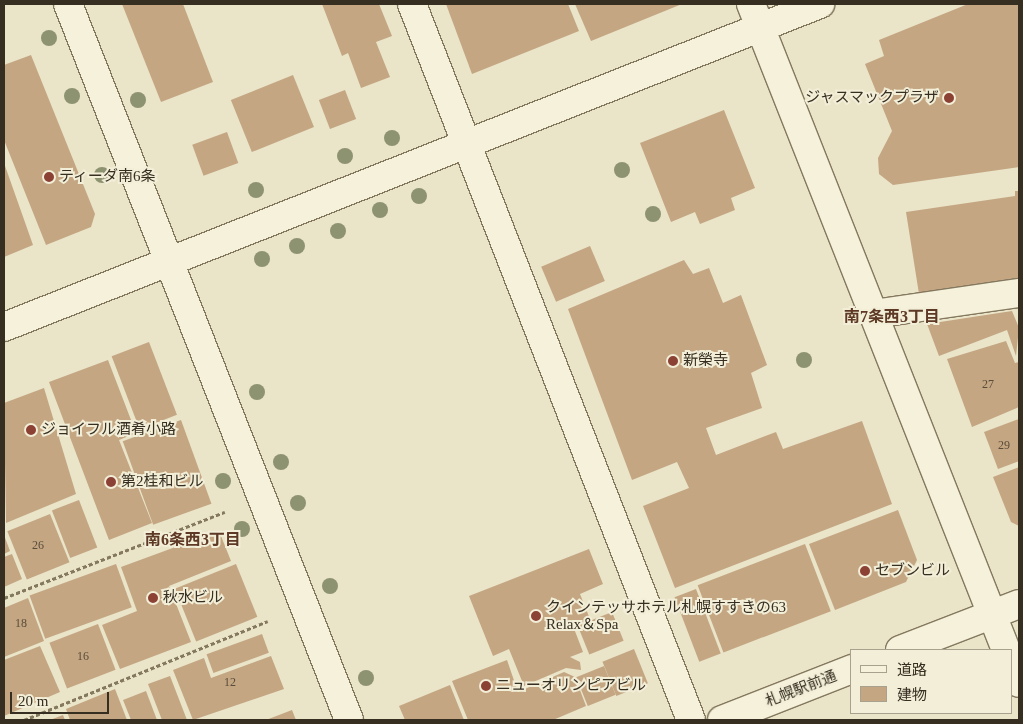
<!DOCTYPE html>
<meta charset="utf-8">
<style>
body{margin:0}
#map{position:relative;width:1023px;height:724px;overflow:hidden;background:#eae4c8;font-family:"Times New Roman","Noto Sans JP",serif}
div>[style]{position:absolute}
.building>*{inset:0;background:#c4a682;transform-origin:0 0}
.path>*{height:3px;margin-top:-1.5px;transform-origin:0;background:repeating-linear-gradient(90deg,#84785f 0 4px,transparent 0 6.5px)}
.roads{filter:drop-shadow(1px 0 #84785f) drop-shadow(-1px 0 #84785f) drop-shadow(0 1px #84785f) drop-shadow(0 -1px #84785f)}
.minor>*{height:28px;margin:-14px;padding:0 14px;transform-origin:14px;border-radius:14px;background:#f5f1da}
.trees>*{width:16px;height:16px;margin:-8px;border-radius:50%;background:#8d9371}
.dots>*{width:14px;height:14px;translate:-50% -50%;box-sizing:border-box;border:2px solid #f2eed7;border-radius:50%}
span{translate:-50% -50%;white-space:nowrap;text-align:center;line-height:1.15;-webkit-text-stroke:4px #f2eed7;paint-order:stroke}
.number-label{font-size:12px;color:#5a4c39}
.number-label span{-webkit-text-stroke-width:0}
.poi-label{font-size:15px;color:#362e21}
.right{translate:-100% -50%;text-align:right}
.left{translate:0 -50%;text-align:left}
.street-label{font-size:15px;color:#362e21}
.neighbourhood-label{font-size:16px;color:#5e3925;font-weight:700}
.frame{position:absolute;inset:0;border:5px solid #362e21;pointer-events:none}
.legend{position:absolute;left:850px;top:649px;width:162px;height:65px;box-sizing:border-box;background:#f2eed7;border:1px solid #a7a18e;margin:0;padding:6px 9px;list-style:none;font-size:15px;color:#362e21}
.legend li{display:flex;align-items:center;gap:10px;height:25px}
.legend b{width:25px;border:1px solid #a7a18e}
.scale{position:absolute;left:10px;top:692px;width:99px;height:22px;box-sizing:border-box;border:2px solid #362e21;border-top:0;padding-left:6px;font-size:15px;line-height:18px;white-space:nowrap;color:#362e21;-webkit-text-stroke:4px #f2eed7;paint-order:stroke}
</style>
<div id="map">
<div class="building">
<i style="clip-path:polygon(122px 4px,183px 4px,213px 82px,161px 102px)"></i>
<i style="clip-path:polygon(322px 4px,379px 4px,392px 36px,376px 42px,390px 77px,361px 88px,348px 53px,342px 56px)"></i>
<i style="clip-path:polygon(446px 4px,568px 4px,579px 31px,472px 74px)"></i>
<i style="clip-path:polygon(575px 4px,682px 4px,591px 41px)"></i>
<i style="clip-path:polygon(968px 4px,1019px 4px,1019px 167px,893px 185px,879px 174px,878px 158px,892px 131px,865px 64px,884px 56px,879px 40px)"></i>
<i style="clip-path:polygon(31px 55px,95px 214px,91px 227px,46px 245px,4px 140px,4px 65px)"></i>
<i style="left:293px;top:75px;width:56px;height:67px;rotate:68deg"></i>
<i style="left:345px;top:90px;width:31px;height:28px;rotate:69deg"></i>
<i style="clip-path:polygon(724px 110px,755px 188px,731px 198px,735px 210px,700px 224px,695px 212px,671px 222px,640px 143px)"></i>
<i style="left:227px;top:132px;width:33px;height:37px;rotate:70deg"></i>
<i style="clip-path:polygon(4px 163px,33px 245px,4px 257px)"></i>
<i style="clip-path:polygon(1015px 191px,1019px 191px,1019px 278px,919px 294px,906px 212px,1015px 196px)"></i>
<i style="left:590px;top:246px;width:38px;height:53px;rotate:67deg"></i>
<i style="clip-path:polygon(684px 260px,693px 274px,709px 268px,723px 303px,741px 295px,767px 365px,751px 373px,762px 408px,706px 428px,716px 455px,776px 432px,783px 449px,862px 421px,892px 504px,675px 588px,643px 506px,689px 488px,677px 462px,632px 480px,568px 309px)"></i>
<i style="clip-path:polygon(1012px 311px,1019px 328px,1016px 356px,1007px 330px,939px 356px,927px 324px)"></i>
<i style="clip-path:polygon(1006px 341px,1015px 363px,1019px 362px,1019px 407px,972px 427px,947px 359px)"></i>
<i style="left:149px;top:342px;width:78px;height:40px;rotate:69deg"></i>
<i style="clip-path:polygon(108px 360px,136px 433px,119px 440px,152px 523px,109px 540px,49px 382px)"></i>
<i style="clip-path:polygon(44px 388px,76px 494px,6px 523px,4px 403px)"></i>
<i style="clip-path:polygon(1019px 419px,1019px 461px,998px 469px,984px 432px)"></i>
<i style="left:181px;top:420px;width:89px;height:62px;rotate:70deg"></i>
<i style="clip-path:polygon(1019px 467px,1019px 526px,1011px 522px,993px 477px)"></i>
<i style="left:79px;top:500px;width:51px;height:29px;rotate:69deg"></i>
<i style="clip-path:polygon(898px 510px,917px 560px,906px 582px,835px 610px,809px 544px)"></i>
<i style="left:50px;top:514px;width:52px;height:46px;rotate:68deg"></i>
<i style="clip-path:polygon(219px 531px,231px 561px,169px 586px,191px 642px,120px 669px,102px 625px,137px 611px,121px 567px)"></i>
<i style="clip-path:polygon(4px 535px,10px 551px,4px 554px)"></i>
<i style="left:805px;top:544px;width:72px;height:115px;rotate:69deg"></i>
<i style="clip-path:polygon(589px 549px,603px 584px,580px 594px,590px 619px,573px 626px,583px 652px,570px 657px,580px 662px,581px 670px,566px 668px,524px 686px,509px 649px,493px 656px,469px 596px)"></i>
<i style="clip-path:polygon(12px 554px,22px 579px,4px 587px,4px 557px)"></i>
<i style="left:116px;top:564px;width:46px;height:92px;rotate:70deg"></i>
<i style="left:236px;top:564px;width:57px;height:66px;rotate:68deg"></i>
<i style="left:696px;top:589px;width:69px;height:23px;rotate:69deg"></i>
<i style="clip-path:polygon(28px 598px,44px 641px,4px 657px,4px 608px)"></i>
<i style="left:612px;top:612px;width:31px;height:37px;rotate:68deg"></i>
<i style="left:98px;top:624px;width:49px;height:52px;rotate:69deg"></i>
<i style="left:262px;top:634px;width:20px;height:59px;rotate:70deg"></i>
<i style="clip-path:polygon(40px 646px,60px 692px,4px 716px,4px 660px)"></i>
<i style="left:634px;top:649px;width:37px;height:34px;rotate:68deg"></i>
<i style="clip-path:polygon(271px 656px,284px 689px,193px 720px,173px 670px,204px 658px,211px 678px)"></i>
<i style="clip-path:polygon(507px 660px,518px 692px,564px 672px,575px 677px,586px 706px,553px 720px,468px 720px,452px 681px)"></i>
<i style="left:604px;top:666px;width:31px;height:30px;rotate:68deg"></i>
<i style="clip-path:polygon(170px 676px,187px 720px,162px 720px,148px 684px)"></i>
<i style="clip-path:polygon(450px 685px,464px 720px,405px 720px,399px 706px)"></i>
<i style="clip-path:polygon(115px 689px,127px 720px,70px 720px,66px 709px)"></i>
<i style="clip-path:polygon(146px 691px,157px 720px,131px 720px,123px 700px)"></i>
<i style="clip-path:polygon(292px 710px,296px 720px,266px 720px)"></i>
<i style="clip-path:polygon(63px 715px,65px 720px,50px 720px)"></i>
</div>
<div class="path">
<i style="left:4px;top:598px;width:237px;rotate:-21.3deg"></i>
<i style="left:24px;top:720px;width:263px;rotate:-22.1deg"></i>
</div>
<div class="roads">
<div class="minor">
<i style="left:68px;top:4px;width:769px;rotate:68.57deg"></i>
<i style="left:412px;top:4px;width:768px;rotate:68.71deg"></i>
<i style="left:751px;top:4px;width:695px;rotate:68.46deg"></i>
<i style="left:873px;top:314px;width:148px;rotate:-8.2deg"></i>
<i style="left:4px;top:327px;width:878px;rotate:-21.6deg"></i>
<i style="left:900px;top:650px;width:128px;rotate:-21.1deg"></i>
<i style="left:1012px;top:664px;width:20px;rotate:70deg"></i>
<i style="left:722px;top:720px;width:140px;rotate:-21.4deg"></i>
</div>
</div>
<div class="trees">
<i style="left:49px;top:38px"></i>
<i style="left:72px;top:96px"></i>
<i style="left:138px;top:100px"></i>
<i style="left:392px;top:138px"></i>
<i style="left:345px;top:156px"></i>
<i style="left:622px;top:170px"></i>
<i style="left:102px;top:175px"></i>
<i style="left:256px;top:190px"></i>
<i style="left:419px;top:196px"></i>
<i style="left:380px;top:210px"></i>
<i style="left:653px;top:214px"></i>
<i style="left:338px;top:231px"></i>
<i style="left:297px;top:246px"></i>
<i style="left:262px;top:259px"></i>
<i style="left:804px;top:360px"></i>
<i style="left:257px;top:392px"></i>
<i style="left:281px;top:462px"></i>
<i style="left:223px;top:481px"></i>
<i style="left:298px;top:503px"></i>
<i style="left:242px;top:529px"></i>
<i style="left:330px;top:586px"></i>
<i style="left:366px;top:678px"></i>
</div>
<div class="dots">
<i style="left:949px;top:98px;background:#8c4135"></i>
<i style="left:49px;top:177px;background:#8c4135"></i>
<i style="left:673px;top:361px;background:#8c4135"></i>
<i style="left:31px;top:430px;background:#8c4135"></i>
<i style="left:111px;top:482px;background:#8c4135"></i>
<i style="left:865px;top:571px;background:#8c4135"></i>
<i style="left:153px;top:598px;background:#8c4135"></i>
<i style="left:536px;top:616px;background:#8c4135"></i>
<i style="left:486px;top:686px;background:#8c4135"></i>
</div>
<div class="number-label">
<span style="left:988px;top:385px">27</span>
<span style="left:1004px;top:446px">29</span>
<span style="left:38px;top:546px">26</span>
<span style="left:21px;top:624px">18</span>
<span style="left:83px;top:657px">16</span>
<span style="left:230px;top:683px">12</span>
</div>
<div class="poi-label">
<span class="right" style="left:939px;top:98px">ジャスマックプラザ</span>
<span class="left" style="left:59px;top:177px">ティーダ南6条</span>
<span class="left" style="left:683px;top:361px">新榮寺</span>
<span class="left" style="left:41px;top:430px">ジョイフル酒肴小路</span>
<span class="left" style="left:121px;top:482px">第2桂和ビル</span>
<span class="left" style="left:875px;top:571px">セブンビル</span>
<span class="left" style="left:163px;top:598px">秋水ビル</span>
<span class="left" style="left:546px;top:616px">クインテッサホテル札幌すすきの63<br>Relax＆Spa</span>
<span class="left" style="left:496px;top:686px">ニューオリンピアビル</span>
</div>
<div class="street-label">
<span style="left:801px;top:689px;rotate:-21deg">札幌駅前通</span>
</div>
<div class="neighbourhood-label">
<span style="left:892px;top:317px">南7条西3丁目</span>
<span style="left:193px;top:540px">南6条西3丁目</span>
</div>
<div class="frame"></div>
<ul class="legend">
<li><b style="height:6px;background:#f5f1da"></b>道路</li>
<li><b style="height:14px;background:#c4a682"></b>建物</li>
</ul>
<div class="scale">20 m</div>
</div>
